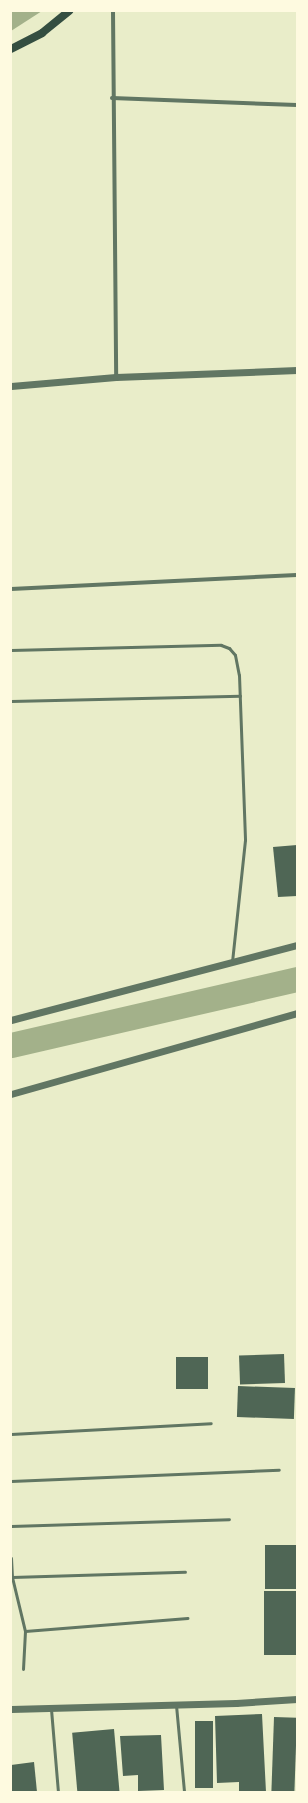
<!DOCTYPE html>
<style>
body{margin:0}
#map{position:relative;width:308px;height:1803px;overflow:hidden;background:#e9edc9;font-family:"Crimson Pro",serif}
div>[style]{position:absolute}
.water>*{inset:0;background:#a3b18a}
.canal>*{height:25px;margin:-12.5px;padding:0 12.5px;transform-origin:12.5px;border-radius:12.5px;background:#a3b18a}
.building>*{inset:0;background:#4f6655;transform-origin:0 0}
.service>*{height:3px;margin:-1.5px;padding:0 1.5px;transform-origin:1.5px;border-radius:1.5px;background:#617663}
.minor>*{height:4px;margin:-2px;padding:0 2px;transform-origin:2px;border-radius:2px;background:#617663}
.tertiary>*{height:7px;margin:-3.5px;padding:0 3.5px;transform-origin:3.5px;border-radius:3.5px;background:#617663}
.secondary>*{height:8px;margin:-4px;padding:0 4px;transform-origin:4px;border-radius:4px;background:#344e41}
span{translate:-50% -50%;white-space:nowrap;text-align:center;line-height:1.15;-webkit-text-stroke:3px #fefae0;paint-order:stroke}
.frame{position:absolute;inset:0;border:12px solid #fefae0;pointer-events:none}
</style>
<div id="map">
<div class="water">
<i style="clip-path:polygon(11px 11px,42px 11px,11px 31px)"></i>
</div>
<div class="canal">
<i style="left:11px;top:1045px;width:294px;rotate:-13deg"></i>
</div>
<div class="building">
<i style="clip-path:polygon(297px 845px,297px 896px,278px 897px,273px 847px)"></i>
<i style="left:284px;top:1354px;width:29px;height:45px;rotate:88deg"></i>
<i style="left:208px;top:1357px;width:32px;height:32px;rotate:90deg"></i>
<i style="left:238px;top:1386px;width:57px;height:31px;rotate:2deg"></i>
<i style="left:297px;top:1545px;width:44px;height:32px;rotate:90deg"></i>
<i style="left:297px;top:1591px;width:64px;height:33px;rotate:90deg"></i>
<i style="clip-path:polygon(262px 1714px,266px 1792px,239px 1792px,239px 1782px,217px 1783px,215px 1716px)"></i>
<i style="left:274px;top:1717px;width:23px;height:74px;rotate:2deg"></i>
<i style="left:195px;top:1721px;width:18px;height:67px"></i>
<i style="left:114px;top:1729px;width:63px;height:42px;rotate:85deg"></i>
<i style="clip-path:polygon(161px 1735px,164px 1790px,138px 1791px,138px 1775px,123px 1776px,120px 1736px)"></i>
<i style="clip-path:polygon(34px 1762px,37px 1792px,11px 1792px,11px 1765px)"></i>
</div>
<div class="service">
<i style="left:11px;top:650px;width:210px;rotate:-1.4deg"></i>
<i style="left:221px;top:645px;width:9px;rotate:21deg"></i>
<i style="left:229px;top:648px;width:9px;rotate:49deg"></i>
<i style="left:235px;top:655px;width:20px;rotate:79deg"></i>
<i style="left:239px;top:675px;width:165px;rotate:87.9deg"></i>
<i style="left:245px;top:840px;width:122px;rotate:96.1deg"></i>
<i style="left:11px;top:701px;width:229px;rotate:-1.3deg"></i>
<i style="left:11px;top:1434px;width:200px;rotate:-3.1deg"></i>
<i style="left:11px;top:1481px;width:268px;rotate:-2.4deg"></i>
<i style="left:11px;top:1526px;width:218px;rotate:-1.8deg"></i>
<i style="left:11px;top:1558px;width:19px;rotate:87deg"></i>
<i style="left:12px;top:1577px;width:56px;rotate:76.5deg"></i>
<i style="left:25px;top:1631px;width:38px;rotate:93deg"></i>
<i style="left:12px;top:1577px;width:173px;rotate:-1.7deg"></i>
<i style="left:25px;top:1631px;width:163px;rotate:-4.6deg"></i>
<i style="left:176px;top:1705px;width:87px;rotate:84.7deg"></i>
<i style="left:51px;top:1709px;width:83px;rotate:85.2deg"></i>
</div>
<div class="minor">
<i style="left:113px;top:11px;width:366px;rotate:89.5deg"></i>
<i style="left:112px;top:98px;width:185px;rotate:2.2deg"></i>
<i style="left:11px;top:589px;width:286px;rotate:-2.8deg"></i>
</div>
<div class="tertiary">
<i style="left:11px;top:386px;width:105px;rotate:-4.9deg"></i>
<i style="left:116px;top:377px;width:181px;rotate:-2.2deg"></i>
<i style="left:11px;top:1020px;width:296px;rotate:-14.7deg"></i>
<i style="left:11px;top:1094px;width:297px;rotate:-15.8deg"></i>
<i style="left:11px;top:1709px;width:225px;rotate:-1.5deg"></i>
<i style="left:236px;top:1703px;width:61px;rotate:-3.8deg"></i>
</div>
<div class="secondary">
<i style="left:11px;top:49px;width:35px;rotate:-27deg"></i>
<i style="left:42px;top:33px;width:35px;rotate:-39deg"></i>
</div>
<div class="frame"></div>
</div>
